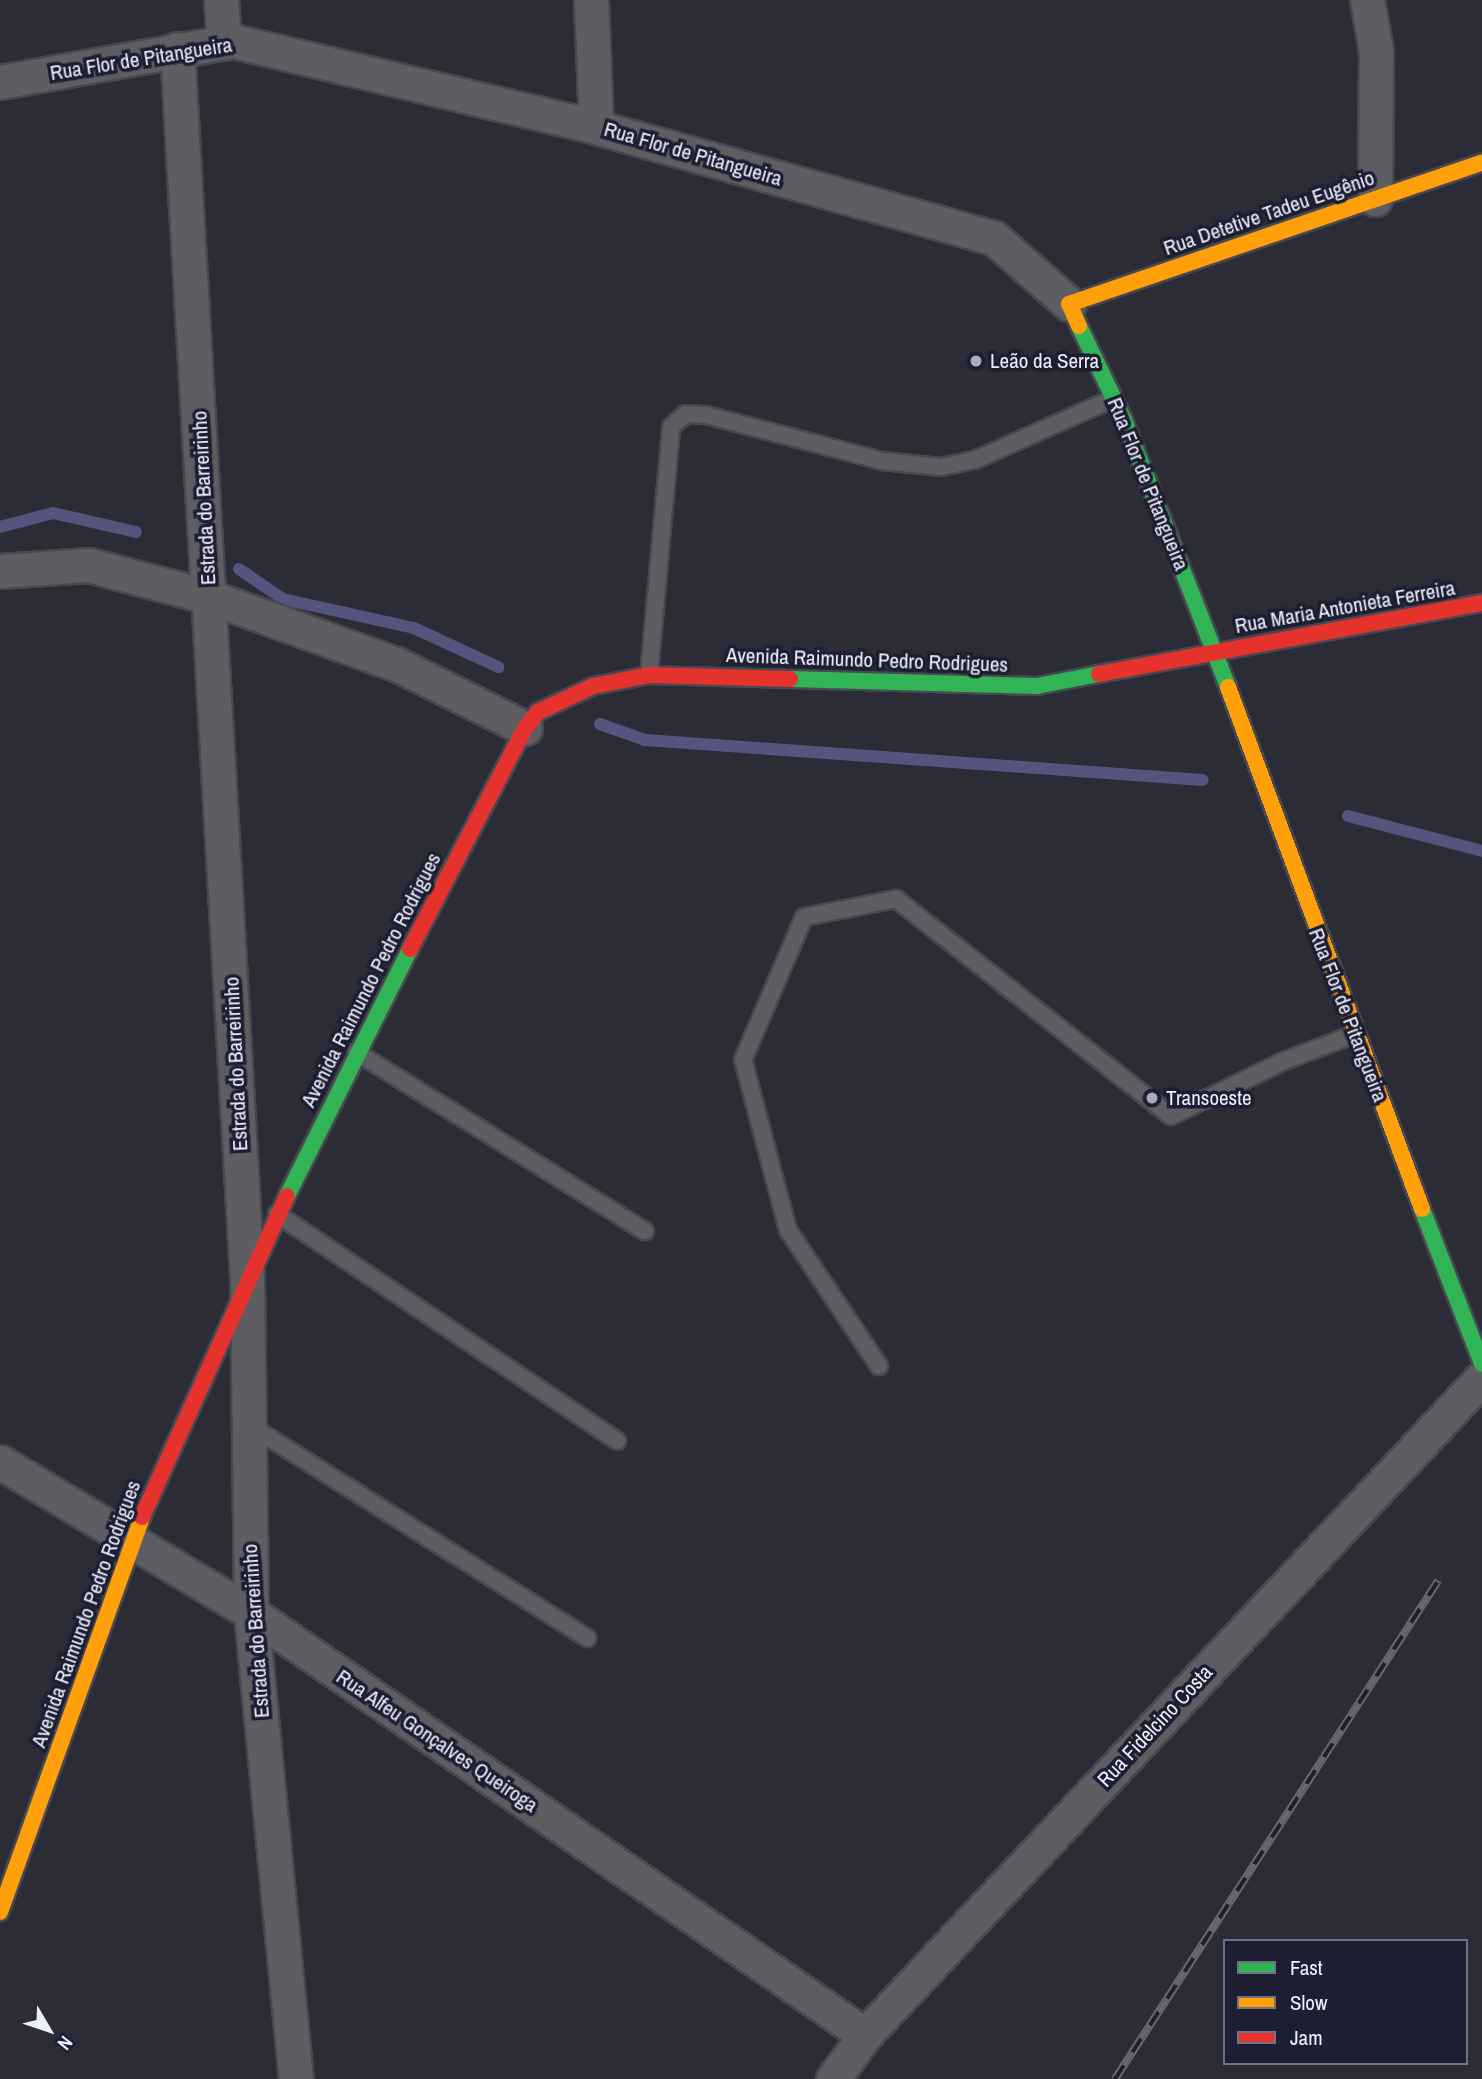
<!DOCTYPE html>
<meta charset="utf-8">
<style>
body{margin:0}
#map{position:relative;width:1482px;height:2079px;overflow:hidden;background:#2b2c36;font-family:"Archivo Narrow",sans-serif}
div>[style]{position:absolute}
.stream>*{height:12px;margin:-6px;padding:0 6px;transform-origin:6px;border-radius:6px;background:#53557e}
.roads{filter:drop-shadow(2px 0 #474851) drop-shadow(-2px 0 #474851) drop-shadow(0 2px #474851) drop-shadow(0 -2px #474851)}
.lane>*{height:16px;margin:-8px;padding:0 8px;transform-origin:8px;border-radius:8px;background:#5e5e62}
.street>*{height:33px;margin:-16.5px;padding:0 16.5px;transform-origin:16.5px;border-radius:16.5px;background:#5e5e62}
.fast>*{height:16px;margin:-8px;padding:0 8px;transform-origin:8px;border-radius:8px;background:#30b455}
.slow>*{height:16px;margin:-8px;padding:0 8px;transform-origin:8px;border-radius:8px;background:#ff9f0a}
.jam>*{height:16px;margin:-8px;padding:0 8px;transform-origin:8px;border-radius:8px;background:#e5322d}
.rail>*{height:8px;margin-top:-4px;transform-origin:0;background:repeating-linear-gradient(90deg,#1d1e31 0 16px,#67686f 0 32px);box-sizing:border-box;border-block:2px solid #67686f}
.dots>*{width:19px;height:19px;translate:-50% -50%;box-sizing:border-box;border:4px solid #1d1e31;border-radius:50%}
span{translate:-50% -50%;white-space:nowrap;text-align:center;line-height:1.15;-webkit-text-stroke:7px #1d1e31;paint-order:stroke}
.street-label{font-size:21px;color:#eeeffd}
.poi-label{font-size:21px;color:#eeeffd}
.left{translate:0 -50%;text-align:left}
.legend{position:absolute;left:1223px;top:1939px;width:245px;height:126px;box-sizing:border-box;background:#1d1e31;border:2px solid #717283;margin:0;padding:9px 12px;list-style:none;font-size:21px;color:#eeeffd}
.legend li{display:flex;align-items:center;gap:14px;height:35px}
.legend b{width:35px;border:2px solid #717283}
.north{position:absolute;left:14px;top:1995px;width:70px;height:70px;-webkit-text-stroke:5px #1d1e31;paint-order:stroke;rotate:129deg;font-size:19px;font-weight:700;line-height:28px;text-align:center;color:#eeeffd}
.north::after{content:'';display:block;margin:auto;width:24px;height:32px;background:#eeeffd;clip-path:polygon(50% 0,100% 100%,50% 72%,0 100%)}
</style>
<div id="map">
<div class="stream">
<i style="left:0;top:527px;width:55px;rotate:-14.8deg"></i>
<i style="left:53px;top:513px;width:85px;rotate:12.9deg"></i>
<i style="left:239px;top:569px;width:53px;rotate:34.3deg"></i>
<i style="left:283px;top:599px;width:134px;rotate:12.5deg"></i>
<i style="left:414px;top:628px;width:93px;rotate:24.9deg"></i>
<i style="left:600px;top:724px;width:48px;rotate:19.6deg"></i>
<i style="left:645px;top:740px;width:559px;rotate:4.1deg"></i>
<i style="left:1348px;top:816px;width:138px;rotate:14.6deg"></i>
</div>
<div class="roads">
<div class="lane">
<i style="left:649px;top:675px;width:249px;rotate:-84.9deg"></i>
<i style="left:671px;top:427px;width:20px;rotate:-41deg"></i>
<i style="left:686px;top:414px;width:20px;rotate:3deg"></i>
<i style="left:706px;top:415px;width:182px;rotate:14.6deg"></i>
<i style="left:882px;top:461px;width:59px;rotate:5.8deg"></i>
<i style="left:941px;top:467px;width:35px;rotate:-12deg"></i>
<i style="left:975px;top:460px;width:152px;rotate:-24deg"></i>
<i style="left:356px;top:1052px;width:340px;rotate:31.8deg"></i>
<i style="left:277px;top:1214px;width:409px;rotate:33.7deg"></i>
<i style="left:879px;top:1366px;width:164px;rotate:-123.8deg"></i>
<i style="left:788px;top:1230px;width:176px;rotate:-104.8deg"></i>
<i style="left:743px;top:1060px;width:155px;rotate:-66.9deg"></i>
<i style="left:804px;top:917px;width:94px;rotate:-11.1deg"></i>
<i style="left:896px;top:899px;width:350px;rotate:38.3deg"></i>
<i style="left:1171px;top:1116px;width:126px;rotate:-26deg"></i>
<i style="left:1284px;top:1061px;width:76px;rotate:-20.8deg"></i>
<i style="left:249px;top:1425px;width:400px;rotate:32.2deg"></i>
</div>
<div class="street">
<i style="left:221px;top:0;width:43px;rotate:86deg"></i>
<i style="left:591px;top:0;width:127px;rotate:87.7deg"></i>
<i style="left:1367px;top:0;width:52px;rotate:80deg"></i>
<i style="left:1376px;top:51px;width:148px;rotate:90.4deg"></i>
<i style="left:177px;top:49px;width:1232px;rotate:86.74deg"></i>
<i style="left:247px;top:1279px;width:334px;rotate:89.3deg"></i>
<i style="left:251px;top:1613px;width:468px;rotate:84.5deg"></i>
<i style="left:0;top:82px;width:237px;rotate:-10deg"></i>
<i style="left:233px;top:41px;width:373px;rotate:13.3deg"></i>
<i style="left:596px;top:127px;width:413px;rotate:15.6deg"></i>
<i style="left:994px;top:238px;width:100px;rotate:41.3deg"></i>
<i style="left:0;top:571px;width:89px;rotate:-3.9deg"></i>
<i style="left:89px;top:565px;width:125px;rotate:14.8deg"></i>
<i style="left:210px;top:597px;width:198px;rotate:19.8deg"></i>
<i style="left:396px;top:664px;width:144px;rotate:26.4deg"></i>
<i style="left:0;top:1462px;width:293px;rotate:31deg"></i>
<i style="left:251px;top:1613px;width:745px;rotate:34.5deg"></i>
<i style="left:833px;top:2079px;width:54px;rotate:-54deg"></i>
<i style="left:865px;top:2035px;width:901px;rotate:-46.8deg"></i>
</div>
<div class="fast">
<i style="left:1079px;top:326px;width:104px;rotate:64.4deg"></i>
<i style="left:1124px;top:420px;width:287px;rotate:68.7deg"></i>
<i style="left:790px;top:679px;width:247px;rotate:1.6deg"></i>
<i style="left:1037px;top:686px;width:63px;rotate:-11deg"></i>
<i style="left:287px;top:1196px;width:276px;rotate:-63.5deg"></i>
<i style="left:1422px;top:1209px;width:166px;rotate:68.8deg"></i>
</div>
<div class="slow">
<i style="left:1079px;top:326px;width:24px;rotate:-114deg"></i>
<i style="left:1069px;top:304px;width:436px;rotate:-18.9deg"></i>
<i style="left:1228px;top:687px;width:557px;rotate:69.61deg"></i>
<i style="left:0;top:1912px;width:420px;rotate:-70.2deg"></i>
</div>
<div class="jam">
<i style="left:1099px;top:674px;width:390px;rotate:-10.5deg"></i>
<i style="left:410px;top:949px;width:249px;rotate:-62.5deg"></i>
<i style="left:525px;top:728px;width:21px;rotate:-51deg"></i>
<i style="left:538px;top:712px;width:61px;rotate:-25.3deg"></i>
<i style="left:593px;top:686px;width:57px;rotate:-11.1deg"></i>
<i style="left:649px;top:675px;width:141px;rotate:1.6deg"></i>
<i style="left:142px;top:1517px;width:352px;rotate:-65.7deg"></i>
</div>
</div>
<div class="rail">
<i style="left:1115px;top:2079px;width:594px;rotate:-57.03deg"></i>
</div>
<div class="dots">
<i style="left:976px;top:361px;background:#aaabb7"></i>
<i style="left:1152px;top:1098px;background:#aaabb7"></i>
</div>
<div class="street-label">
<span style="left:141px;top:59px;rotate:-9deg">Rua Flor de Pitangueira</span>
<span style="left:693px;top:154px;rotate:16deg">Rua Flor de Pitangueira</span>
<span style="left:1269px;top:213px;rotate:-19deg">Rua Detetive Tadeu Eugênio</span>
<span style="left:1148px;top:484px;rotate:68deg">Rua Flor de Pitangueira</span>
<span style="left:204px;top:498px;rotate:-93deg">Estrada do Barreirinho</span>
<span style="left:1345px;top:607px;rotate:-10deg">Rua Maria Antonieta Ferreira</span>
<span style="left:867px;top:660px;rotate:2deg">Avenida Raimundo Pedro Rodrigues</span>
<span style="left:371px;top:980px;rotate:-63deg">Avenida Raimundo Pedro Rodrigues</span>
<span style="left:1348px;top:1015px;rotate:69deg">Rua Flor de Pitangueira</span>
<span style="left:236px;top:1064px;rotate:-93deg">Estrada do Barreirinho</span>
<span style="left:86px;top:1614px;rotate:-70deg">Avenida Raimundo Pedro Rodrigues</span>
<span style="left:256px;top:1631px;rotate:-94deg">Estrada do Barreirinho</span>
<span style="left:1155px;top:1726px;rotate:-47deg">Rua Fidelcino Costa</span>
<span style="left:437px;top:1741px;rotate:34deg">Rua Alfeu Gonçalves Queiroga</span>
</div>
<div class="poi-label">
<span class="left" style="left:990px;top:361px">Leão da Serra</span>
<span class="left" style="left:1166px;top:1098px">Transoeste</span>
</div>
<ul class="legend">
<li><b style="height:9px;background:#30b455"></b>Fast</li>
<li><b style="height:9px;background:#ff9f0a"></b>Slow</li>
<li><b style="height:9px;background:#e5322d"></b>Jam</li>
</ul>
<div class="north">N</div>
</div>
